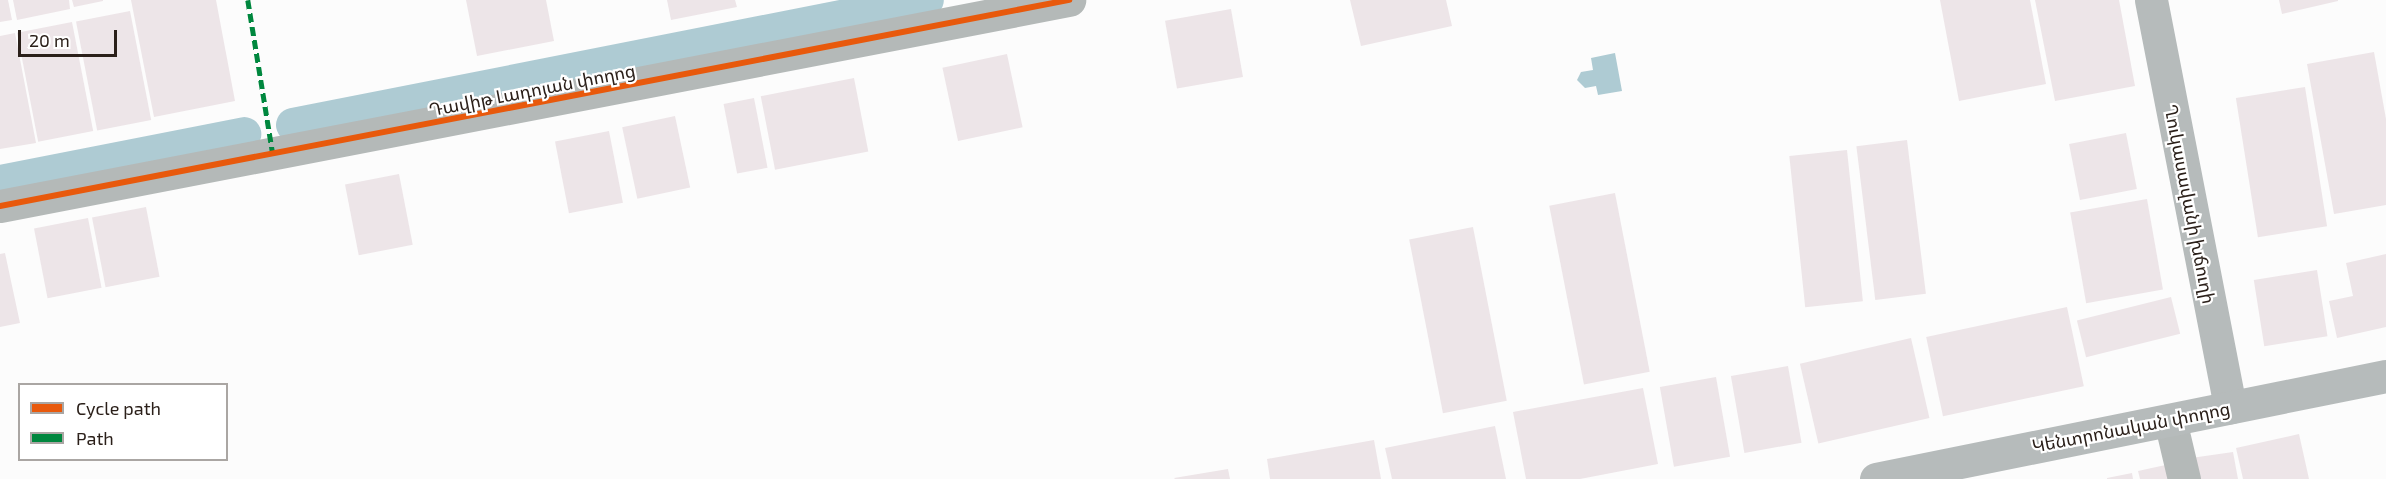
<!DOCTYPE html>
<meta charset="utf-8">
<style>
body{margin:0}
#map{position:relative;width:2386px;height:479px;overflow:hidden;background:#fcfcfc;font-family:"Exo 2","Noto Sans Armenian",sans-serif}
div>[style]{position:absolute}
.water>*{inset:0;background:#aecbd3}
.canal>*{height:34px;margin:-17px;padding:0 17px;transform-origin:17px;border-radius:17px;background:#aecbd3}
.building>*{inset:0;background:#ede5e8;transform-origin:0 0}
.minor>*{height:33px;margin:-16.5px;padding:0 16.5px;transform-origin:16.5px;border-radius:16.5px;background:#b4b9b8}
.major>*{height:33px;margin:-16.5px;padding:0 16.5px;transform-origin:16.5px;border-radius:16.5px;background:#b6bbbb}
.quiet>*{height:4.5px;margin-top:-2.25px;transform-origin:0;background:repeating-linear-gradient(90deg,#00873e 0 9px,transparent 0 13.5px)}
.cycleway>*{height:6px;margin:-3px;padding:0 3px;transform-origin:3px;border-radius:3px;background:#e8590c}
span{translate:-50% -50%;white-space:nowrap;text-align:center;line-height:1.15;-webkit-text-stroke:4.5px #fff;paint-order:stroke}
.street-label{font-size:18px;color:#2b201a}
.legend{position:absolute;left:18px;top:383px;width:210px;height:78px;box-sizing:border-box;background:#fff;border:2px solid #aaa6a3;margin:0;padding:8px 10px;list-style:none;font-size:18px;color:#2b201a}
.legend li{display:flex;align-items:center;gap:12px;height:30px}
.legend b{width:30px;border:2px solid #aaa6a3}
.scale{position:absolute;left:18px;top:30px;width:99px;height:27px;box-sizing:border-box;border:3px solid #2b201a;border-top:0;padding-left:8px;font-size:18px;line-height:21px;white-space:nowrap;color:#2b201a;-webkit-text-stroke:4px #fff;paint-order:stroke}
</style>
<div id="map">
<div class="water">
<i style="clip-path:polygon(1615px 53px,1622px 91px,1598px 95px,1596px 86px,1585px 88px,1577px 80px,1581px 72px,1593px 70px,1591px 58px)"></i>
</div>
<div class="canal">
<i style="left:293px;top:125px;width:646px;rotate:-11.15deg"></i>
<i style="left:0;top:182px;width:249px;rotate:-11.1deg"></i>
</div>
<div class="building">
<i style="clip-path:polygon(0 0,8px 0,12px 20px,0 22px)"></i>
<i style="clip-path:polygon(13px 0,69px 0,70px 9px,17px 20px)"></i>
<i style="clip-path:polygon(72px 0,103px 0,103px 1px,74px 7px)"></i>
<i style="clip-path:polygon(131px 0,216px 0,235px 101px,154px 117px)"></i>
<i style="clip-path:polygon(466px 0,546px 0,554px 41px,477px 56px)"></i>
<i style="clip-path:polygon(667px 0,735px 0,737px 7px,671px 20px)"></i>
<i style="clip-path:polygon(1350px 0,1446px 0,1452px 26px,1361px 46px)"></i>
<i style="clip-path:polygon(1940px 0,2030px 0,2046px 84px,1959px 101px)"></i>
<i style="clip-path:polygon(2035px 0,2119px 0,2135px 86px,2055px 101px)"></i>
<i style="clip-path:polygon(2279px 0,2338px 0,2338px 1px,2282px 14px)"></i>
<i style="left:1231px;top:9px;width:69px;height:67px;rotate:80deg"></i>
<i style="left:130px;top:11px;width:111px;height:55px;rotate:79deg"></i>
<i style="left:72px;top:22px;width:111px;height:56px;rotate:79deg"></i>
<i style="clip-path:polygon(15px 33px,36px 143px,0 149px,0 36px)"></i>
<i style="clip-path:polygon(2374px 52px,2386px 119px,2386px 205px,2334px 214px,2307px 64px)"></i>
<i style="left:1007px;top:54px;width:75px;height:66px;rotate:78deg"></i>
<i style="left:854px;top:78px;width:75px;height:95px;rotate:79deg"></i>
<i style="left:2305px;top:87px;width:141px;height:70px;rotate:81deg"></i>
<i style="left:754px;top:98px;width:71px;height:31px;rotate:79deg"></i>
<i style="left:675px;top:116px;width:73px;height:54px;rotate:78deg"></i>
<i style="left:609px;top:131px;width:73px;height:55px;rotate:79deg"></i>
<i style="left:2126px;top:133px;width:57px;height:58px;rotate:79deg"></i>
<i style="left:1907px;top:140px;width:155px;height:51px;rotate:83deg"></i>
<i style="left:1847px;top:150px;width:152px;height:58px;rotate:84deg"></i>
<i style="left:399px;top:174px;width:72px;height:55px;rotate:79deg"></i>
<i style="left:1615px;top:193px;width:182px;height:67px;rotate:79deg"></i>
<i style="left:2147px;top:199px;width:92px;height:78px;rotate:80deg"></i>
<i style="left:146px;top:207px;width:71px;height:55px;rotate:79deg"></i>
<i style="left:88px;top:218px;width:71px;height:55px;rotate:79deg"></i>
<i style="left:1473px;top:227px;width:177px;height:65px;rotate:79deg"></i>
<i style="clip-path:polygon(5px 253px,20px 323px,0 327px,0 254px)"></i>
<i style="clip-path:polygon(2386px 254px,2386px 327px,2337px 338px,2329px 301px,2353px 296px,2346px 263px)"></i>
<i style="left:2317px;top:270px;width:67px;height:64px;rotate:81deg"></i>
<i style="left:2171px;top:297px;width:38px;height:97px;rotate:76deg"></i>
<i style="left:2067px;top:307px;width:81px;height:144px;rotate:78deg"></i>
<i style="left:1911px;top:338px;width:82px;height:114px;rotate:77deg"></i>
<i style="left:1788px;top:366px;width:78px;height:58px;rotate:80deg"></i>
<i style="left:1716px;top:377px;width:81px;height:57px;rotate:80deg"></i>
<i style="clip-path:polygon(1643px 388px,1658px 464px,1580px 479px,1526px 479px,1513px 412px)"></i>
<i style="clip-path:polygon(1495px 426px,1506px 479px,1392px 479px,1385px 448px)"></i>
<i style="clip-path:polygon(2299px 434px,2309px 479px,2243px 479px,2236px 448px)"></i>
<i style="clip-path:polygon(1374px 440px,1381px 479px,1270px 479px,1267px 459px)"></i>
<i style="clip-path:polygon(2233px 452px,2238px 479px,2194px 479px,2191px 458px)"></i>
<i style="clip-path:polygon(2170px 464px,2174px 479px,2140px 479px,2138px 471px)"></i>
<i style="clip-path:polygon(1228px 469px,1230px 479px,1175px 479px,1174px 478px)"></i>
<i style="clip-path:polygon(2132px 473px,2133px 479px,2107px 479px,2107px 478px)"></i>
</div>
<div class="minor">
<i style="left:0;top:206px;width:1089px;rotate:-10.91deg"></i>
<i style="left:2170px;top:420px;width:61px;rotate:76.7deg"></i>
</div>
<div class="major">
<i style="left:2151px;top:0;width:415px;rotate:79deg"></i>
<i style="left:1876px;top:479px;width:520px;rotate:-11.42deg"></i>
</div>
<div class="quiet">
<i style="left:248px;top:0;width:157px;rotate:80.8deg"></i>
</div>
<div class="cycleway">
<i style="left:0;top:206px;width:1089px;rotate:-10.91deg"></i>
</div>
<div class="street-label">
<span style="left:532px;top:90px;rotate:-11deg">Դավիթ Լադոյան փողոց</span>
<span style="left:2190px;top:204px;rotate:79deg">Ղուկասավանի խճուղի</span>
<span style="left:2131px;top:427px;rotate:-11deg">Կենտրոնական փողոց</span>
</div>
<ul class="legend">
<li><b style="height:8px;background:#e8590c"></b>Cycle path</li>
<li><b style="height:8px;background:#00873e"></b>Path</li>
</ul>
<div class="scale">20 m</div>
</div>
